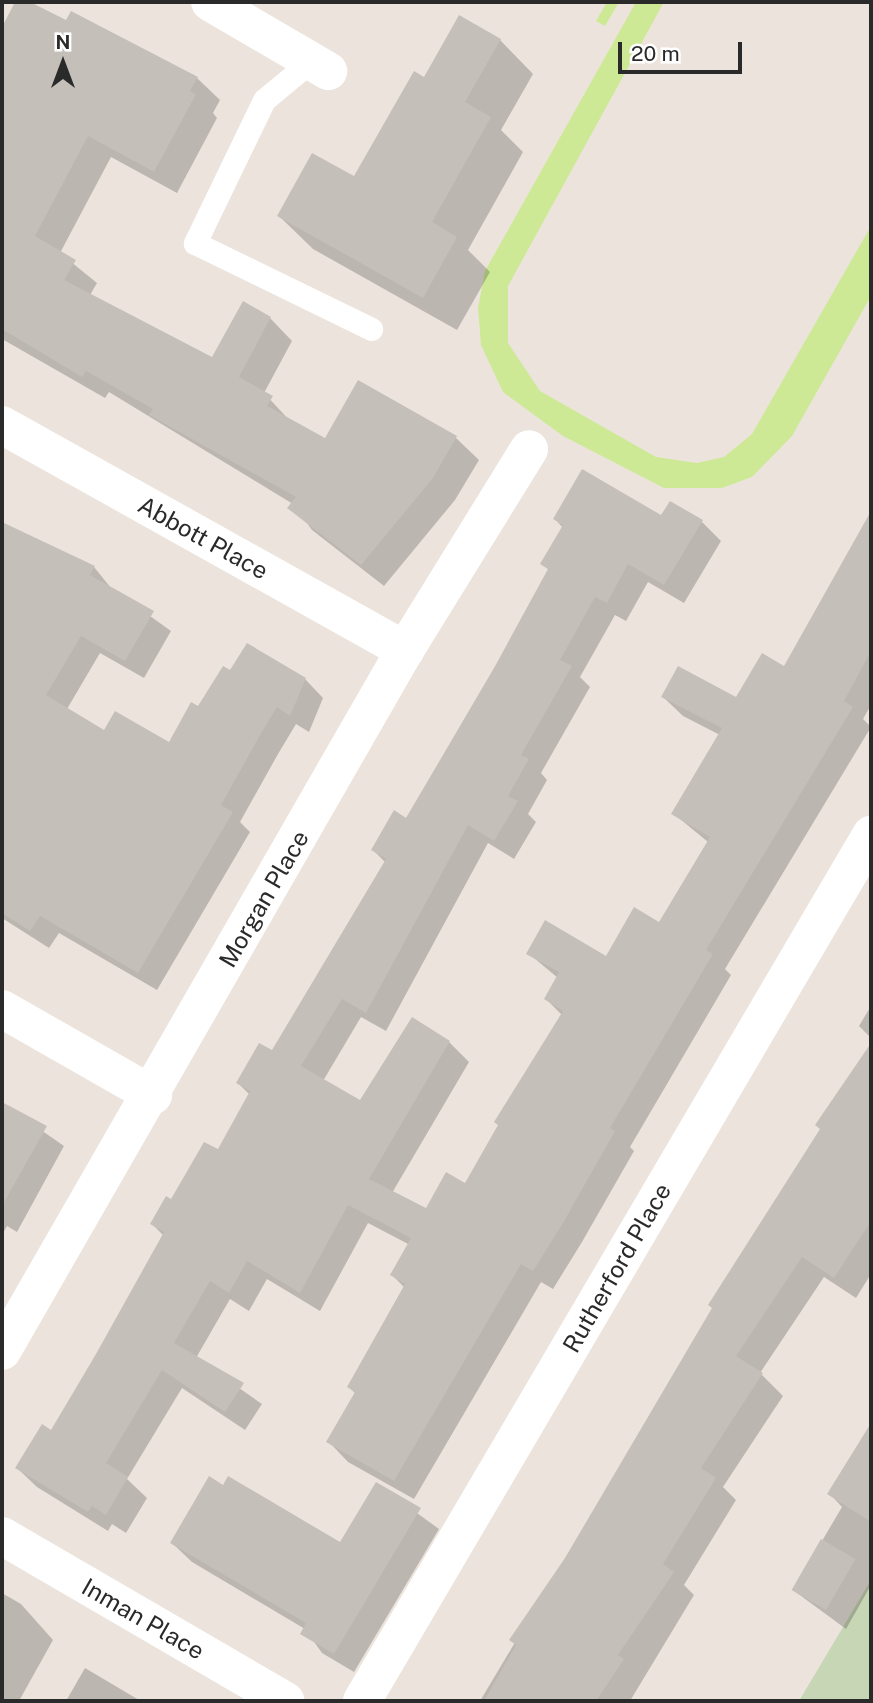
<!DOCTYPE html>
<style>
body{margin:0}
#map{position:relative;width:873px;height:1703px;overflow:hidden;background:#ece4dc;font-family:"Public Sans",sans-serif}
div>[style]{position:absolute}
.cemetery>*{inset:0;background:#c7d6b4}
.pitch>*{inset:0;background:#cde995}
.shadow>*{inset:0;background:#0003}
.building>*{inset:0;background:#c4bfb8;transform-origin:0 0}
.service>*{height:23px;margin:-11.5px;padding:0 11.5px;transform-origin:11.5px;border-radius:11.5px;background:#fff}
.minor>*{height:38px;margin:-19px;padding:0 19px;transform-origin:19px;border-radius:19px;background:#fff}
span{translate:-50% -50%;white-space:nowrap;text-align:center;line-height:1.15;-webkit-text-stroke:7px #fff;paint-order:stroke}
.street-label{font-size:24px;color:#2a2a2a}
.frame{position:absolute;inset:0;border:4px solid #2a2a2a;pointer-events:none}
.north{position:absolute;left:28px;top:28px;width:70px;height:70px;-webkit-text-stroke:5px #fff;paint-order:stroke;rotate:0deg;font-size:19px;font-weight:700;line-height:28px;text-align:center;color:#2a2a2a}
.north::after{content:'';display:block;margin:auto;width:24px;height:32px;background:#2a2a2a;clip-path:polygon(50% 0,100% 100%,50% 72%,0 100%)}
.scale{position:absolute;left:618px;top:42px;width:124px;height:32px;box-sizing:border-box;border:4px solid #2a2a2a;border-top:0;padding-left:9px;font-size:21px;line-height:24px;white-space:nowrap;color:#2a2a2a;-webkit-text-stroke:5px #fff;paint-order:stroke}
</style>
<div id="map">
<div class="cemetery">
<i style="clip-path:polygon(871px 1580px,871px 1701px,799px 1701px)"></i>
</div>
<div class="pitch">
<i style="clip-path:polygon(607px 2px,619px 2px,605px 26px,596px 21px)"></i>
<i style="clip-path:polygon(636px 2px,664px 2px,508px 286px,508px 343px,540px 391px,656px 457px,697px 463px,724px 457px,752px 434px,871px 226px,871px 296px,792px 436px,752px 477px,722px 488px,664px 488px,563px 436px,503px 392px,481px 345px,478px 308px,485px 271px)"></i>
</div>
<div class="shadow">
<i style="clip-path:polygon(17px 2px,197px 78px,220px 100px,213px 113px,217px 118px,177px 193px,111px 157px,60px 253px,97px 283px,90px 295px,213px 359px,270px 318px,292px 341px,264px 393px,292px 423px,325px 441px,359px 383px,456px 438px,479px 460px,455px 500px,384px 586px,312px 530px,293px 504px,109px 392px,105px 398px,2px 339px,2px 32px)"></i>
<i style="clip-path:polygon(500px 40px,533px 74px,501px 130px,523px 152px,468px 250px,490px 272px,457px 330px,313px 249px,279px 216px,355px 179px,425px 79px)"></i>
<i style="clip-path:polygon(871px 516px,871px 705px,863px 719px,871px 727px,725px 969px,731px 975px,630px 1147px,634px 1151px,582px 1242px,553px 1289px,541px 1282px,414px 1499px,348px 1462px,329px 1442px,356px 1394px,349px 1387px,405px 1288px,392px 1275px,410px 1245px,368px 1223px,320px 1311px,267px 1279px,249px 1311px,230px 1299px,196px 1358px,262px 1404px,245px 1430px,182px 1388px,127px 1479px,147px 1498px,126px 1533px,112px 1524px,108px 1531px,37px 1487px,17px 1468px,52px 1432px,164px 1236px,152px 1224px,219px 1152px,250px 1095px,238px 1083px,272px 1053px,386px 863px,373px 850px,407px 820px,495px 669px,549px 570px,542px 564px,563px 528px,555px 519px,702px 522px,721px 541px,684px 603px,648px 582px,626px 621px,615px 615px,580px 677px,590px 687px,541px 773px,547px 780px,528px 814px,536px 822px,514px 859px,488px 843px,386px 1031px,361px 1017px,323px 1081px,361px 1102px,449px 1042px,469px 1062px,392px 1193px,426px 1210px,465px 1185px,562px 1015px,546px 999px,558px 978px,528px 953px,607px 959px,660px 924px,708px 842px,674px 814px,720px 735px,683px 716px,663px 697px,737px 699px,785px 668px)"></i>
<i style="clip-path:polygon(2px 524px,94px 567px,111px 588px,171px 631px,144px 678px,100px 653px,67px 709px,105px 732px,170px 744px,231px 673px,305px 679px,323px 698px,309px 732px,296px 724px,278px 754px,240px 822px,250px 832px,157px 990px,59px 933px,49px 948px,2px 918px,2px 770px,9px 758px,2px 754px)"></i>
<i style="clip-path:polygon(871px 1006px,871px 1038px,859px 1026px)"></i>
<i style="clip-path:polygon(871px 1046px,871px 1274px,856px 1298px,824px 1277px,760px 1373px,783px 1396px,723px 1487px,736px 1500px,684px 1585px,694px 1595px,630px 1701px,480px 1701px,822px 1129px,817px 1125px)"></i>
<i style="clip-path:polygon(2px 1103px,64px 1146px,17px 1232px,7px 1226px,2px 1235px)"></i>
<i style="clip-path:polygon(853px 1456px,871px 1467px,871px 1585px,846px 1629px,793px 1590px,842px 1507px,829px 1493px)"></i>
<i style="clip-path:polygon(377px 1484px,439px 1529px,354px 1672px,322px 1653px,305px 1629px,192px 1562px,172px 1543px,340px 1544px)"></i>
<i style="clip-path:polygon(2px 1593px,21px 1604px,53px 1640px,19px 1701px,2px 1701px)"></i>
<i style="clip-path:polygon(85px 1668px,139px 1700px,140px 1701px,66px 1701px)"></i>
</div>
<div class="building">
<i style="clip-path:polygon(15px 2px,30px 2px,66px 20px,71px 11px,198px 77px,190px 91px,196px 94px,154px 172px,88px 136px,35px 236px,76px 260px,64px 280px,212px 357px,243px 301px,271px 317px,239px 377px,273px 396px,267px 406px,325px 438px,358px 380px,457px 436px,433px 478px,361px 565px,287px 508px,296px 497px,149px 415px,153px 409px,86px 371px,82px 377px,2px 329px,2px 27px)"></i>
<i style="clip-path:polygon(459px 15px,501px 39px,465px 102px,491px 117px,432px 222px,457px 237px,423px 298px,277px 216px,312px 153px,354px 176px,414px 71px,424px 77px)"></i>
<i style="clip-path:polygon(582px 469px,661px 515px,670px 501px,703px 520px,664px 585px,628px 564px,607px 603px,595px 597px,560px 660px,572px 666px,521px 755px,529px 759px,508px 796px,518px 801px,494px 841px,468px 825px,366px 1013px,342px 999px,301px 1066px,360px 1100px,412px 1017px,450px 1041px,369px 1179px,426px 1208px,446px 1172px,465px 1183px,498px 1125px,494px 1122px,563px 1011px,544px 999px,559px 972px,526px 954px,545px 920px,606px 956px,634px 907px,659px 922px,710px 837px,671px 814px,722px 728px,661px 697px,678px 666px,736px 697px,762px 653px,784px 666px,871px 511px,871px 651px,844px 701px,853px 707px,706px 950px,713px 954px,610px 1128px,615px 1131px,563px 1223px,533px 1271px,521px 1264px,394px 1481px,326px 1442px,355px 1392px,347px 1387px,405px 1284px,390px 1275px,411px 1238px,348px 1205px,300px 1293px,247px 1261px,229px 1293px,210px 1281px,174px 1343px,244px 1383px,225px 1412px,162px 1370px,106px 1463px,128px 1477px,106px 1515px,92px 1506px,88px 1512px,15px 1468px,42px 1424px,51px 1430px,96px 1354px,164px 1232px,150px 1224px,166px 1196px,171px 1199px,204px 1142px,218px 1149px,250px 1091px,236px 1083px,259px 1043px,272px 1050px,386px 859px,371px 850px,394px 810px,406px 818px,494px 668px,548px 569px,540px 564px,563px 525px,553px 519px)"></i>
<i style="clip-path:polygon(2px 522px,95px 566px,90px 575px,154px 611px,125px 661px,81px 636px,46px 695px,104px 730px,115px 711px,169px 742px,191px 702px,198px 706px,223px 666px,230px 670px,247px 643px,306px 678px,290px 716px,277px 707px,260px 735px,221px 805px,233px 812px,138px 973px,40px 916px,30px 931px,2px 913px)"></i>
<i style="clip-path:polygon(871px 1043px,871px 1221px,834px 1278px,802px 1257px,736px 1356px,763px 1373px,701px 1468px,716px 1478px,663px 1564px,674px 1572px,618px 1655px,624px 1659px,596px 1701px,484px 1701px,516px 1645px,509px 1640px,565px 1558px,712px 1308px,708px 1305px,820px 1129px,815px 1125px)"></i>
<i style="clip-path:polygon(2px 1102px,47px 1126px,2px 1206px)"></i>
<i style="clip-path:polygon(871px 1423px,871px 1522px,827px 1494px)"></i>
<i style="clip-path:polygon(209px 1476px,223px 1485px,228px 1476px,340px 1542px,376px 1482px,421px 1508px,334px 1654px,300px 1634px,306px 1623px,170px 1543px)"></i>
<i style="left:821px;top:1539px;width:40px;height:59px;rotate:30deg"></i>
</div>
<div class="service">
<i style="left:311px;top:61px;width:61px;rotate:140.3deg"></i>
<i style="left:264px;top:100px;width:159px;rotate:115.8deg"></i>
<i style="left:195px;top:243px;width:196px;rotate:26deg"></i>
</div>
<div class="minor">
<i style="left:210px;top:2px;width:137px;rotate:30.3deg"></i>
<i style="left:2px;top:425px;width:462px;rotate:29.2deg"></i>
<i style="left:2px;top:1009px;width:174px;rotate:29.7deg"></i>
<i style="left:2px;top:1351px;width:809px;rotate:-60.11deg"></i>
<i style="left:405px;top:650px;width:236px;rotate:-58.3deg"></i>
<i style="left:2px;top:1536px;width:328px;rotate:30.2deg"></i>
<i style="left:362px;top:1701px;width:1005px;rotate:-59.55deg"></i>
</div>
<div class="street-label">
<span style="left:203px;top:538px;rotate:29deg">Abbott Place</span>
<span style="left:264px;top:899px;rotate:-60deg">Morgan Place</span>
<span style="left:617px;top:1268px;rotate:-60deg">Rutherford Place</span>
<span style="left:143px;top:1619px;rotate:30deg">Inman Place</span>
</div>
<div class="frame"></div>
<div class="north">N</div>
<div class="scale">20 m</div>
</div>
